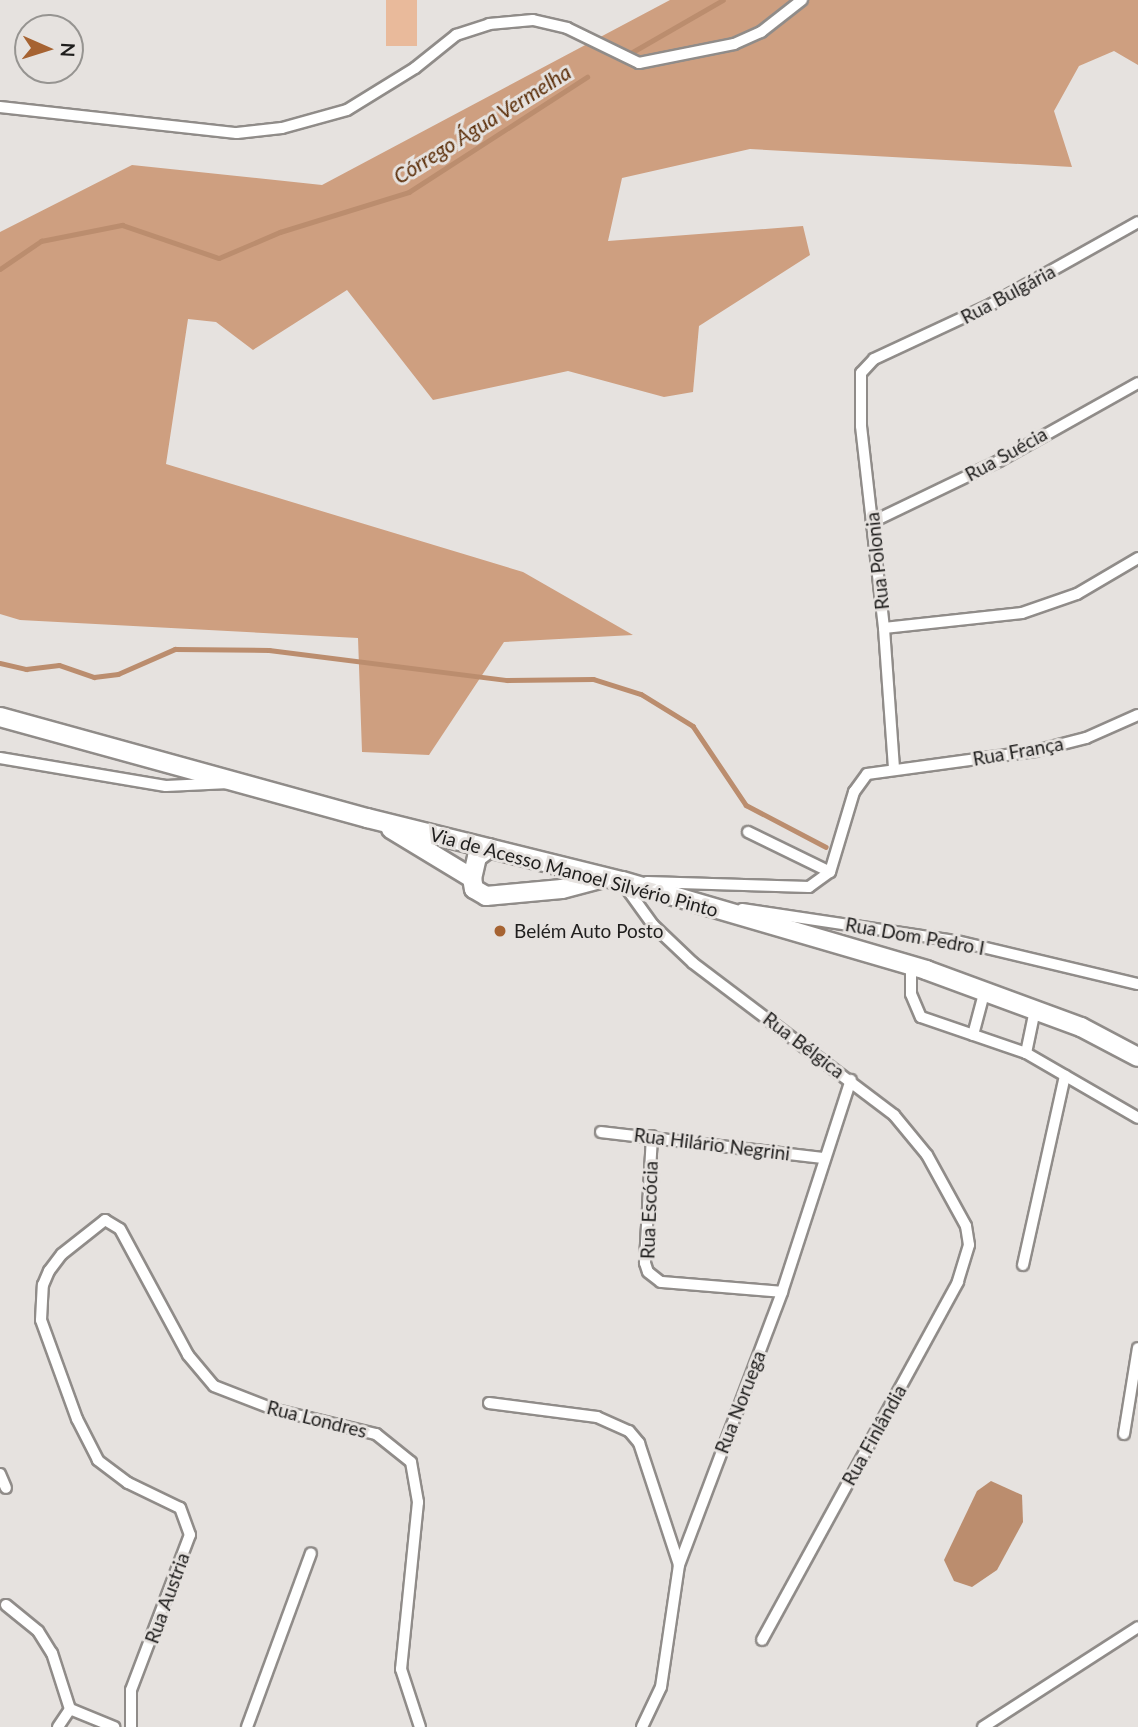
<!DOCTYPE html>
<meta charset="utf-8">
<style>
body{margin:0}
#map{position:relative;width:1138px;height:1727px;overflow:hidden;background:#e6e2df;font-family:Lato,sans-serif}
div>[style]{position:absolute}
.green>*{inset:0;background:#e9ba9b;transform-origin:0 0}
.forest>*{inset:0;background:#ce9f80}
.water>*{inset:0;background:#bb8d6e}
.stream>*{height:4.5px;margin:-2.25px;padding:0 2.25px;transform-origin:2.25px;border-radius:2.25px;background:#bb8d6e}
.roads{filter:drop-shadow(2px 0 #908c89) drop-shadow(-2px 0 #908c89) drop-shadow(0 2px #908c89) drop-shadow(0 -2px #908c89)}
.street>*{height:10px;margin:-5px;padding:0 5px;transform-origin:5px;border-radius:5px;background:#fff}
.primary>*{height:18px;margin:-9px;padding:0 9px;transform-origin:9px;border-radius:9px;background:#fff}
.dots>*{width:19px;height:19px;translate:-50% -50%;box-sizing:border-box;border:4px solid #e6e2df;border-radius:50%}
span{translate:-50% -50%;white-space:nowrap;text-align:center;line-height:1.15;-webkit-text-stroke:6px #e6e2df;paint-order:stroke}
.street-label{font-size:19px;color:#1f1e1d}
.poi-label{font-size:19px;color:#1f1e1d}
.left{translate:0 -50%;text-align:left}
.water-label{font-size:21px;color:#5b2e09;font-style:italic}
.north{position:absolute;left:14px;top:14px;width:70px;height:70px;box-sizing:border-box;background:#e6e2df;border:2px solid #969491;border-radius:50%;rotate:93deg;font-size:19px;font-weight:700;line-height:28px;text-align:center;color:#1f1e1d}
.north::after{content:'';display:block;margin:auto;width:24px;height:32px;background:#a66332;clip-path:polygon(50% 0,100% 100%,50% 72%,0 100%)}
</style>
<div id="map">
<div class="green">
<i style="left:386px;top:0;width:31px;height:46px"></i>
</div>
<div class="forest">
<i style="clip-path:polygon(670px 0,1138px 0,1138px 65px,1114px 51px,1079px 66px,1054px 111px,1072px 167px,750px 149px,622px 178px,608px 241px,803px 226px,810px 255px,699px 326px,693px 392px,664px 397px,568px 371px,433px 400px,347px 290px,253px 350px,216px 322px,188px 319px,166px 464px,523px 572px,633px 635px,504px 642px,429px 755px,362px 752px,358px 638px,20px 620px,0 614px,0 232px,132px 165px,322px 185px)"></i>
</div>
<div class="water">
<i style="clip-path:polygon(991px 1481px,1022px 1495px,1023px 1522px,997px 1570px,972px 1587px,954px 1581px,944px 1560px,977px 1491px)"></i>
</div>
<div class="stream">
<i style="left:629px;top:54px;width:108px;rotate:-29.9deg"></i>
<i style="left:0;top:269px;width:50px;rotate:-34.3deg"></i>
<i style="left:41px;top:241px;width:83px;rotate:-11.2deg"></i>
<i style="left:122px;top:225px;width:102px;rotate:18.8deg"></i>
<i style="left:219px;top:258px;width:66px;rotate:-23.1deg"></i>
<i style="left:280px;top:232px;width:135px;rotate:-17.2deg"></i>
<i style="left:409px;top:192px;width:212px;rotate:-32.9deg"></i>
<i style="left:0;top:663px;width:27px;rotate:13deg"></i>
<i style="left:26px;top:669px;width:33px;rotate:-7deg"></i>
<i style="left:59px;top:665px;width:37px;rotate:19deg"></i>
<i style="left:94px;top:677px;width:24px;rotate:-7deg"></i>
<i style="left:118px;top:674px;width:62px;rotate:-23.7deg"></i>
<i style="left:175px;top:649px;width:94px;rotate:0.6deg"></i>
<i style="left:269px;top:650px;width:240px;rotate:7.2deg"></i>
<i style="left:507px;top:680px;width:86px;rotate:-0.7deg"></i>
<i style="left:593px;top:679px;width:50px;rotate:17.4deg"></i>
<i style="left:641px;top:694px;width:61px;rotate:31.6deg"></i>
<i style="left:693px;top:726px;width:95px;rotate:56.1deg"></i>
<i style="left:746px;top:805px;width:90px;rotate:27.7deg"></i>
</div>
<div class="roads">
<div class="street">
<i style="left:0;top:107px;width:238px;rotate:6.3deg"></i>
<i style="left:237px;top:133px;width:45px;rotate:-6.3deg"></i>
<i style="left:282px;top:128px;width:67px;rotate:-15.5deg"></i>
<i style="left:347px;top:110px;width:80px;rotate:-31.7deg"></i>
<i style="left:415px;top:68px;width:53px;rotate:-38.8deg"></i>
<i style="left:456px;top:35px;width:35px;rotate:-18deg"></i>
<i style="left:489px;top:24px;width:44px;rotate:-5.2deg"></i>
<i style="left:533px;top:20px;width:35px;rotate:13deg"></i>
<i style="left:567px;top:28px;width:80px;rotate:25.9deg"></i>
<i style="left:639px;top:63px;width:97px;rotate:-11.3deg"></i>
<i style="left:734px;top:44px;width:30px;rotate:-24deg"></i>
<i style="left:761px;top:32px;width:52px;rotate:-38deg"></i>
<i style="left:872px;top:522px;width:141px;rotate:-25.7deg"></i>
<i style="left:999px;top:461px;width:159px;rotate:-29.3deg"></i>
<i style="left:884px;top:628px;width:139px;rotate:-6.2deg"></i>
<i style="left:1022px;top:613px;width:58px;rotate:-19.1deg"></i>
<i style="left:1077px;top:594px;width:71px;rotate:-30.5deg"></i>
<i style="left:0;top:758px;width:168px;rotate:9.6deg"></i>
<i style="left:166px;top:786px;width:63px;rotate:-2.7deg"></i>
<i style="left:894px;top:768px;width:140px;rotate:-94.1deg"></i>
<i style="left:884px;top:628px;width:203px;rotate:-96.5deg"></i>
<i style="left:861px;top:426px;width:53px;rotate:-90deg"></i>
<i style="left:861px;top:373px;width:19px;rotate:-47deg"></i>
<i style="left:874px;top:359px;width:130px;rotate:-25deg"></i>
<i style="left:992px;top:304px;width:167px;rotate:-29.3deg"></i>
<i style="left:748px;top:832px;width:91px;rotate:26deg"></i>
<i style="left:622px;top:882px;width:53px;rotate:54.2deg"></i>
<i style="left:653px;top:925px;width:55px;rotate:43.5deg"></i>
<i style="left:693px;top:963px;width:252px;rotate:37.1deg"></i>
<i style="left:894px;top:1115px;width:52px;rotate:50.5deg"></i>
<i style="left:927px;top:1155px;width:81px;rotate:61.2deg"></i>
<i style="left:966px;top:1226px;width:19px;rotate:81deg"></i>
<i style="left:969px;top:1245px;width:39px;rotate:107deg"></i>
<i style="left:958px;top:1282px;width:408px;rotate:118.7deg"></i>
<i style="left:647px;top:882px;width:162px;rotate:1.8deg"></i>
<i style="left:809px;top:887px;width:26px;rotate:-36deg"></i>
<i style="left:830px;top:872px;width:84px;rotate:-73.3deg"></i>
<i style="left:854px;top:792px;width:22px;rotate:-54deg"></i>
<i style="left:867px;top:774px;width:170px;rotate:-7.8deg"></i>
<i style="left:1035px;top:751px;width:53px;rotate:-14.3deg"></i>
<i style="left:1086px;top:738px;width:57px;rotate:-23.9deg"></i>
<i style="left:742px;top:909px;width:217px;rotate:8.5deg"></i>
<i style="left:957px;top:941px;width:186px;rotate:13.4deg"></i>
<i style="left:911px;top:966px;width:28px;rotate:90deg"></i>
<i style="left:911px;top:994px;width:25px;rotate:67deg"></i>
<i style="left:921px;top:1017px;width:111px;rotate:18.9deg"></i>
<i style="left:1026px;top:1053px;width:129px;rotate:30.1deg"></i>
<i style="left:973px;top:1035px;width:47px;rotate:-75.1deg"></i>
<i style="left:1026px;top:1053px;width:44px;rotate:-78.2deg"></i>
<i style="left:601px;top:1132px;width:225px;rotate:6.7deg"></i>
<i style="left:652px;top:1136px;width:127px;rotate:93.2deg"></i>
<i style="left:645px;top:1263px;width:9px;rotate:72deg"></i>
<i style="left:648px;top:1272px;width:16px;rotate:38deg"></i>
<i style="left:661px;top:1282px;width:121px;rotate:4.7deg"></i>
<i style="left:1023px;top:1265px;width:194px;rotate:-77.5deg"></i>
<i style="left:489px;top:1403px;width:109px;rotate:7.4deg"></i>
<i style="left:597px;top:1417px;width:35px;rotate:24deg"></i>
<i style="left:629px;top:1431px;width:16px;rotate:50deg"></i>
<i style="left:639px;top:1443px;width:128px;rotate:71.8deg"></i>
<i style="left:1124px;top:1434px;width:87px;rotate:-80.8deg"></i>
<i style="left:0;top:1474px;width:15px;rotate:67deg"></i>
<i style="left:6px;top:1605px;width:41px;rotate:39.1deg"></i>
<i style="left:38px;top:1631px;width:26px;rotate:58deg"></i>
<i style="left:52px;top:1653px;width:59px;rotate:72.2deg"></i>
<i style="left:70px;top:1709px;width:48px;rotate:22.2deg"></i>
<i style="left:58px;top:1727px;width:22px;rotate:-56deg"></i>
<i style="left:131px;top:1727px;width:37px;rotate:-90deg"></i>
<i style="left:131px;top:1690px;width:166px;rotate:-69.2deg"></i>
<i style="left:190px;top:1535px;width:29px;rotate:-110deg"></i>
<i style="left:180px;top:1508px;width:58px;rotate:-154.3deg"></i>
<i style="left:128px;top:1483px;width:38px;rotate:-143deg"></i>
<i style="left:98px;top:1460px;width:46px;rotate:-117.1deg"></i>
<i style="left:77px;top:1419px;width:105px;rotate:-110deg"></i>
<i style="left:41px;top:1320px;width:35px;rotate:-87deg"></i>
<i style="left:43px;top:1285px;width:15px;rotate:-67deg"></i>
<i style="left:49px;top:1271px;width:21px;rotate:-53deg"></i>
<i style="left:62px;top:1254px;width:55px;rotate:-38.3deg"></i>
<i style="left:105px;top:1220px;width:17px;rotate:31deg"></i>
<i style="left:120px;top:1229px;width:143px;rotate:61.6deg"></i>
<i style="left:188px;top:1355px;width:40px;rotate:50deg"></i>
<i style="left:214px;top:1386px;width:66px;rotate:21.2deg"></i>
<i style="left:276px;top:1410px;width:103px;rotate:13.5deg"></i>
<i style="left:376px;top:1434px;width:45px;rotate:38.7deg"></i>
<i style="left:411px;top:1462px;width:41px;rotate:80.1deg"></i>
<i style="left:418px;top:1502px;width:168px;rotate:95.8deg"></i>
<i style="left:401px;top:1669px;width:61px;rotate:71.9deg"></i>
<i style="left:247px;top:1727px;width:185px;rotate:-69.8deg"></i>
<i style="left:642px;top:1727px;width:44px;rotate:-64.6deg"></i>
<i style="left:661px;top:1687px;width:123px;rotate:-81.6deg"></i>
<i style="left:679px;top:1565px;width:292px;rotate:-69.3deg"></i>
<i style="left:782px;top:1292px;width:223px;rotate:-72deg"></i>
<i style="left:983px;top:1727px;width:184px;rotate:-32.8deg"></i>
</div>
<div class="primary">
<i style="left:0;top:717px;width:381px;rotate:15.4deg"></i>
<i style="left:367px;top:818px;width:263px;rotate:13.9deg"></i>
<i style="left:622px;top:881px;width:317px;rotate:16.3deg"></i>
<i style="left:926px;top:970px;width:165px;rotate:20.2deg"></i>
<i style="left:1081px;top:1027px;width:64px;rotate:27.8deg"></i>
<i style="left:391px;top:829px;width:95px;rotate:31.2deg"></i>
<i style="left:489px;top:848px;width:15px;rotate:143deg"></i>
<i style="left:477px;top:857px;width:22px;rotate:103deg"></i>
<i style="left:472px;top:878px;width:11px;rotate:80deg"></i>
<i style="left:474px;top:889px;width:14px;rotate:30deg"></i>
<i style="left:486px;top:896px;width:76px;rotate:-5.3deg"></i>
<i style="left:562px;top:889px;width:43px;rotate:-14.7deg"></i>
</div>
</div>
<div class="dots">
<i style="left:500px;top:931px;background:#a66332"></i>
</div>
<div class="street-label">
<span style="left:1008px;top:294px;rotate:-28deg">Rua Bulgária</span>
<span style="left:1006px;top:454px;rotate:-29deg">Rua Suécia</span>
<span style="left:877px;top:561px;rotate:-96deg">Rua Polonia</span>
<span style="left:1018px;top:751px;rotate:-10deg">Rua França</span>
<span style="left:574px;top:872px;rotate:15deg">Via de Acesso Manoel Silvério Pinto</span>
<span style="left:915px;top:936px;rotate:10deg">Rua Dom Pedro I</span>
<span style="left:804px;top:1045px;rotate:37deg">Rua Bélgica</span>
<span style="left:712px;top:1144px;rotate:7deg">Rua Hilário Negrini</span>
<span style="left:649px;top:1210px;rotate:-88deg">Rua Escócia</span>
<span style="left:740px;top:1402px;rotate:-69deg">Rua Noruega</span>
<span style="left:317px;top:1419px;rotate:14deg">Rua Londres</span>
<span style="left:874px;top:1435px;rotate:-61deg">Rua Finlândia</span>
<span style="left:167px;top:1598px;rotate:-70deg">Rua Austria</span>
</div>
<div class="poi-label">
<span class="left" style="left:514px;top:931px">Belém Auto Posto</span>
</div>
<div class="water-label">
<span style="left:482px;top:124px;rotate:-32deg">Córrego Água Vermelha</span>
</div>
<div class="north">N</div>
</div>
